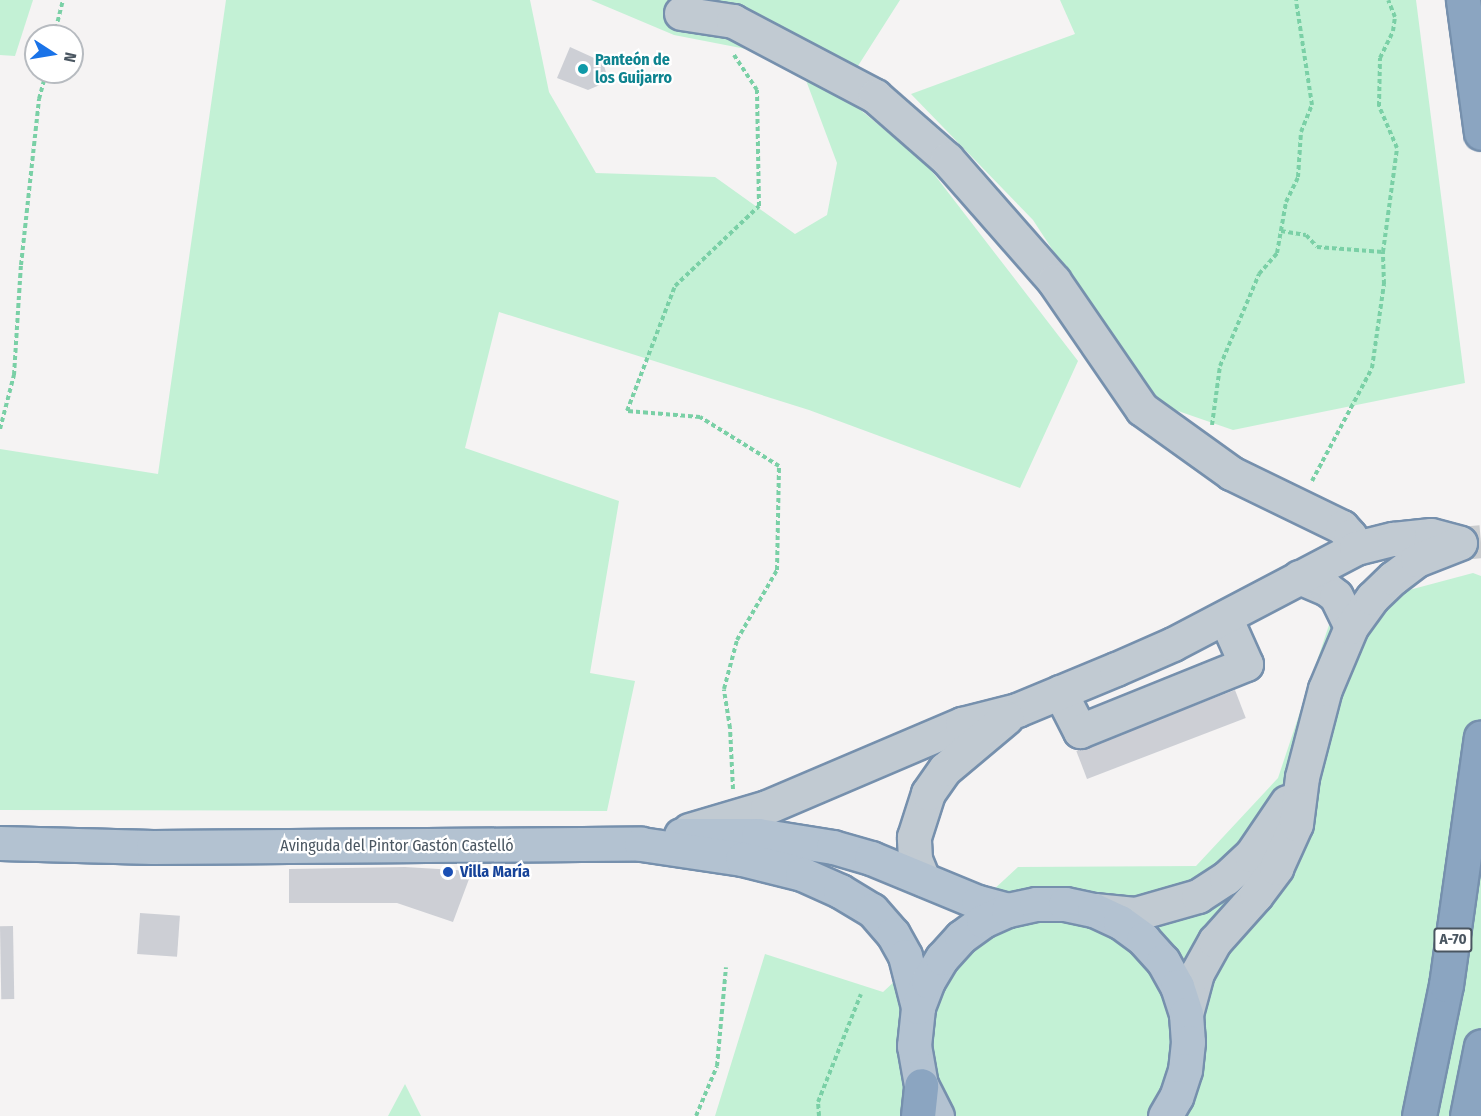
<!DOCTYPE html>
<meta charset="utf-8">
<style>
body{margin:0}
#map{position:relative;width:1481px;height:1116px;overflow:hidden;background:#f5f3f3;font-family:"Fira Sans Condensed",sans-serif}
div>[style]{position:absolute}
.green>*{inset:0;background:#c3f1d5}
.building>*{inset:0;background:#cdcfd5;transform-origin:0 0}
.minor-tunnel>*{height:33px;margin-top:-16.5px;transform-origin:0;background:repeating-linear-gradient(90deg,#caccce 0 33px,transparent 0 49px)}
.path>*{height:4px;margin-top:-2px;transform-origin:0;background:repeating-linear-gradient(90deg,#7ad0a6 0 4.5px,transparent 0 7.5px)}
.roads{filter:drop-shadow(2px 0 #7690ad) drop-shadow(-2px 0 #7690ad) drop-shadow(0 2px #7690ad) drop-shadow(0 -2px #7690ad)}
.minor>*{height:33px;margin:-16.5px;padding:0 16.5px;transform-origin:16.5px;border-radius:16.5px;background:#c1cad2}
.major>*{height:33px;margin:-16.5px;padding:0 16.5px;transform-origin:16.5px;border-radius:16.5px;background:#b3c2d1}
.highway>*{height:33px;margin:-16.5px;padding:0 16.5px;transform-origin:16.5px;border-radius:16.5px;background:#8ba5c1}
.dots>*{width:16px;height:16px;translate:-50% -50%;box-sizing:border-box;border:3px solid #fff;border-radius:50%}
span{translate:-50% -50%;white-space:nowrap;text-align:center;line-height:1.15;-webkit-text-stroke:4.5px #fff;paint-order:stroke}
.shield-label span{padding:2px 4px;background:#fff;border:2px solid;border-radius:4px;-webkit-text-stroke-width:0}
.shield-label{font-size:15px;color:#4a5661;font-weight:700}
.culture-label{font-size:16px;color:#0d838f;font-weight:700}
.left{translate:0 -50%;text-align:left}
.street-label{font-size:16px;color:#4a5661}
.transit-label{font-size:16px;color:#164399;font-weight:700}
.north{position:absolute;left:24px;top:24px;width:60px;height:60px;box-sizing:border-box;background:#fff;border:2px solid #b7bbc0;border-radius:50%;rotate:102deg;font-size:16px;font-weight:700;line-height:24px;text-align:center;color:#4a5661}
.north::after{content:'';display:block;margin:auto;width:21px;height:27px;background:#1a73e8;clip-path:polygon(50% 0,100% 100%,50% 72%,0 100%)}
</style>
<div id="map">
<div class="green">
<i style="clip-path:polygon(0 0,33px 0,15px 56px,0 55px)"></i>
<i style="clip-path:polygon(226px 0,530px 0,549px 92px,596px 173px,715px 177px,795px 234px,827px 215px,837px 163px,798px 59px,674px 35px,591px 0,900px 0,856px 69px,799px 59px,927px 165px,1078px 361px,1020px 488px,809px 410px,499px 312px,465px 448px,619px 501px,590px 673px,635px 681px,607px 811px,0 810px,0 449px,158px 474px)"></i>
<i style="clip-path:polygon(1060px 0,1416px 0,1465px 383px,1233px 430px,1152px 402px,1033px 220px,911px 94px,1075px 34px)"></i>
<i style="clip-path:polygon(1473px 573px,1481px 576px,1481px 1116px,715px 1116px,765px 954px,883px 992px,1018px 867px,1196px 866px,1278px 778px,1334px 610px)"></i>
<i style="clip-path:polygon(405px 1084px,421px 1116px,388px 1116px)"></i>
</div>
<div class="building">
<i style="clip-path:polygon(570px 47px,603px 62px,607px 76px,602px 84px,588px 90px,557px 78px)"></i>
<i style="left:1235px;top:690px;width:30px;height:170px;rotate:69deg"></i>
<i style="clip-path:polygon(405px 867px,472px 871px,453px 922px,397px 903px,289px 903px,289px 869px)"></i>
<i style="left:140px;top:913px;width:40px;height:41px;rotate:4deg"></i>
<i style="left:13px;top:926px;width:73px;height:13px;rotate:89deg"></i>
</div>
<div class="minor-tunnel">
<i style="left:1460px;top:543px;width:21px;rotate:-5deg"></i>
</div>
<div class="path">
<i style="left:54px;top:36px;width:37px;rotate:-76deg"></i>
<i style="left:1281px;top:231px;width:25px;rotate:9deg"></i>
<i style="left:1306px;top:235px;width:16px;rotate:47deg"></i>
<i style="left:1317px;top:247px;width:66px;rotate:4.3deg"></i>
<i style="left:1212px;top:425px;width:60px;rotate:-82.3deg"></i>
<i style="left:1220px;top:366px;width:100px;rotate:-67deg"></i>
<i style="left:1259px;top:274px;width:28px;rotate:-49deg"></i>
<i style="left:1277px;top:253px;width:52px;rotate:-80deg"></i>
<i style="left:1286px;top:202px;width:28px;rotate:-64deg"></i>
<i style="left:1298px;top:177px;width:45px;rotate:-86.2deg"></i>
<i style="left:1301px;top:132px;width:29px;rotate:-68deg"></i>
<i style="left:1312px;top:105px;width:106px;rotate:-98.7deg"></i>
<i style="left:0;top:429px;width:56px;rotate:-75.5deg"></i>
<i style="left:14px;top:375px;width:110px;rotate:-86.4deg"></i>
<i style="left:21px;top:265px;width:167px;rotate:-83.8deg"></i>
<i style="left:39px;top:99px;width:28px;rotate:-75deg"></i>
<i style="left:1312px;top:481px;width:128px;rotate:-62deg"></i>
<i style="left:1372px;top:368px;width:85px;rotate:-81.9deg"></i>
<i style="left:1384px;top:284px;width:32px;rotate:-92deg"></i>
<i style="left:1383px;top:252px;width:105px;rotate:-82.3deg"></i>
<i style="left:1397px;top:148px;width:46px;rotate:-113.2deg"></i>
<i style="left:1379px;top:106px;width:48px;rotate:-88.8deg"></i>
<i style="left:1380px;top:58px;width:30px;rotate:-64deg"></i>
<i style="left:1393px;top:31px;width:14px;rotate:-82deg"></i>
<i style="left:1395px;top:17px;width:18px;rotate:-112deg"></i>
<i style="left:733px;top:789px;width:61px;rotate:-92.8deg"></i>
<i style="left:730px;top:728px;width:39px;rotate:-99deg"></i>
<i style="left:724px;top:689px;width:51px;rotate:-75.1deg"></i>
<i style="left:737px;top:640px;width:81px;rotate:-60.3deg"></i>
<i style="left:777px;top:570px;width:104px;rotate:-88.9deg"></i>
<i style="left:779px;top:466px;width:93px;rotate:-148.2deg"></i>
<i style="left:700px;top:417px;width:73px;rotate:-175.3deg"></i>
<i style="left:627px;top:411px;width:134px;rotate:-69deg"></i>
<i style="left:675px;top:286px;width:116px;rotate:-43.6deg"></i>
<i style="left:759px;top:206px;width:116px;rotate:-91deg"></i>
<i style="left:757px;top:90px;width:42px;rotate:-123.3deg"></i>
<i style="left:696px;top:1116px;width:54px;rotate:-67.2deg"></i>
<i style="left:717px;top:1066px;width:99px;rotate:-84.8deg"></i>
<i style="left:819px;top:1116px;width:14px;rotate:-94deg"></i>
<i style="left:818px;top:1102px;width:116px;rotate:-68.3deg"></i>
</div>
<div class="roads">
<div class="minor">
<i style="left:681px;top:13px;width:53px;rotate:8.7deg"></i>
<i style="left:733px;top:21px;width:161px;rotate:27.8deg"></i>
<i style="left:875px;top:96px;width:96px;rotate:41.2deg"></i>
<i style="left:947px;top:159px;width:162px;rotate:48.7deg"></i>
<i style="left:1054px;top:281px;width:155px;rotate:55.5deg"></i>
<i style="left:1142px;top:409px;width:110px;rotate:35.7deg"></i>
<i style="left:1231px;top:473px;width:123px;rotate:25.9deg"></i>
<i style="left:1342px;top:527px;width:12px;rotate:48deg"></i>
<i style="left:1350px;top:536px;width:13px;rotate:63deg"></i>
<i style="left:1299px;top:577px;width:30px;rotate:23deg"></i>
<i style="left:1327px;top:589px;width:11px;rotate:38deg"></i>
<i style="left:1336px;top:596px;width:34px;rotate:64deg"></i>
<i style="left:1060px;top:692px;width:44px;rotate:62.9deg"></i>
<i style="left:1080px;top:731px;width:179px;rotate:-22deg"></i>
<i style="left:1246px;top:664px;width:51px;rotate:-114.1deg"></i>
<i style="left:689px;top:830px;width:81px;rotate:-16.4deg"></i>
<i style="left:767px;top:807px;width:212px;rotate:-23.1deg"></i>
<i style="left:962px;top:724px;width:57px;rotate:-14.3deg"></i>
<i style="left:1017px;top:710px;width:107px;rotate:-22.5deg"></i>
<i style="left:1116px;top:669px;width:62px;rotate:-23.7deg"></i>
<i style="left:1173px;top:644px;width:207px;rotate:-27.7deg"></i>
<i style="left:1356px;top:548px;width:38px;rotate:-14deg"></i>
<i style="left:1393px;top:539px;width:38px;rotate:-6deg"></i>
<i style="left:1431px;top:535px;width:30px;rotate:15deg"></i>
<i style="left:923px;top:879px;width:22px;rotate:-112deg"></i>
<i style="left:915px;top:859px;width:22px;rotate:-93deg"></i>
<i style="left:914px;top:837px;width:46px;rotate:-72.3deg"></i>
<i style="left:928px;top:793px;width:29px;rotate:-55deg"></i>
<i style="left:945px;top:769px;width:80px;rotate:-39.9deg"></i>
<i style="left:1094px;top:910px;width:41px;rotate:5.6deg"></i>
<i style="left:1135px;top:914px;width:66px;rotate:-15.9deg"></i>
<i style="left:1198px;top:896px;width:33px;rotate:-33deg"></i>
<i style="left:1226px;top:878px;width:34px;rotate:-43deg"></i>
<i style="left:1251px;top:855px;width:64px;rotate:-55.8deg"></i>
<i style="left:1186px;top:1014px;width:42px;rotate:-75deg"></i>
<i style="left:1197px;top:973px;width:37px;rotate:-61deg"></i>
<i style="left:1215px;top:941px;width:62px;rotate:-48.3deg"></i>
<i style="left:1256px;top:895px;width:34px;rotate:-53deg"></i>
<i style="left:1276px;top:868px;width:48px;rotate:-65.6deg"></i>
<i style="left:1296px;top:824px;width:47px;rotate:-82.7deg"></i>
<i style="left:1302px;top:777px;width:91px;rotate:-75.4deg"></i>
<i style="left:1325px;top:689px;width:67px;rotate:-67.2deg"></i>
<i style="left:1351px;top:627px;width:36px;rotate:-54deg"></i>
<i style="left:1372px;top:598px;width:29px;rotate:-44deg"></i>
<i style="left:1393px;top:578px;width:30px;rotate:-37deg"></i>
<i style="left:1417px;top:560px;width:46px;rotate:-21.6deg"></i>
</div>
<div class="major">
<i style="left:681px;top:835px;width:77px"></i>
<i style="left:758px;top:835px;width:76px;rotate:9.1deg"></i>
<i style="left:833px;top:847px;width:40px;rotate:16deg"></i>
<i style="left:871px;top:858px;width:116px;rotate:22.4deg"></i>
<i style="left:978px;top:902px;width:31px;rotate:15deg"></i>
<i style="left:0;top:843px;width:153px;rotate:1.5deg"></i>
<i style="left:153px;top:847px;width:488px;rotate:-0.4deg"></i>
<i style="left:641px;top:844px;width:102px;rotate:8.4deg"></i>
<i style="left:742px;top:859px;width:62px;rotate:14deg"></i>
<i style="left:802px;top:874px;width:42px;rotate:24.1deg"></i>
<i style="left:840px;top:891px;width:37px;rotate:31deg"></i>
<i style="left:872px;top:910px;width:32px;rotate:49deg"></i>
<i style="left:893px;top:934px;width:25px;rotate:61deg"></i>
<i style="left:905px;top:956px;width:53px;rotate:75.7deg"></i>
<i style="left:937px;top:1116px;width:35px;rotate:-117deg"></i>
<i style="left:921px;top:1085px;width:40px;rotate:-100deg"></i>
<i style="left:914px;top:1046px;width:39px;rotate:-84deg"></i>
<i style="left:918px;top:1007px;width:28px;rotate:-69deg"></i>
<i style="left:928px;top:981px;width:27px;rotate:-59deg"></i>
<i style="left:942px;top:958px;width:28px;rotate:-48deg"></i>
<i style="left:961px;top:937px;width:27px;rotate:-36deg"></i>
<i style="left:983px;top:921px;width:27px;rotate:-24deg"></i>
<i style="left:1008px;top:910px;width:29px;rotate:-12deg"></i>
<i style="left:1036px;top:904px;width:29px"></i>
<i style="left:1065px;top:904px;width:30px;rotate:12deg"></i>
<i style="left:1094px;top:910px;width:29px;rotate:25deg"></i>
<i style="left:1120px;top:922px;width:29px;rotate:36deg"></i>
<i style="left:1143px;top:939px;width:30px;rotate:48deg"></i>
<i style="left:1163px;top:961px;width:29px;rotate:61deg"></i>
<i style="left:1177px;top:986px;width:29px;rotate:72deg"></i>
<i style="left:1186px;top:1014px;width:28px;rotate:86deg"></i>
<i style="left:1188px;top:1042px;width:28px;rotate:96deg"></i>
<i style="left:1185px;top:1070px;width:28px;rotate:108deg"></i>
<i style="left:1176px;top:1097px;width:22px;rotate:120deg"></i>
</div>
<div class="highway">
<i style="left:1463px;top:0;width:134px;rotate:82.3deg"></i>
<i style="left:918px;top:1116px;width:31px;rotate:-84deg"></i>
<i style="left:1419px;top:1116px;width:134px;rotate:-78.4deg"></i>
<i style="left:1446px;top:985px;width:250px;rotate:-82deg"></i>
<i style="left:1467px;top:1116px;width:71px;rotate:-78.7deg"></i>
</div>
</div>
<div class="dots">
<i style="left:583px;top:69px;background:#0f9aa8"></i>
<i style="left:448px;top:872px;background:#1a4fb4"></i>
</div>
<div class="shield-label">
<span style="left:1453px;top:940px">A-70</span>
</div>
<div class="culture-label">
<span class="left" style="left:595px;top:69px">Panteón de<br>los Guijarro</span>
</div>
<div class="street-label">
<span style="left:397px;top:846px">Avinguda del Pintor Gastón Castelló</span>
</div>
<div class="transit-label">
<span class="left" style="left:460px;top:872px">Villa María</span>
</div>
<div class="north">N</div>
</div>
